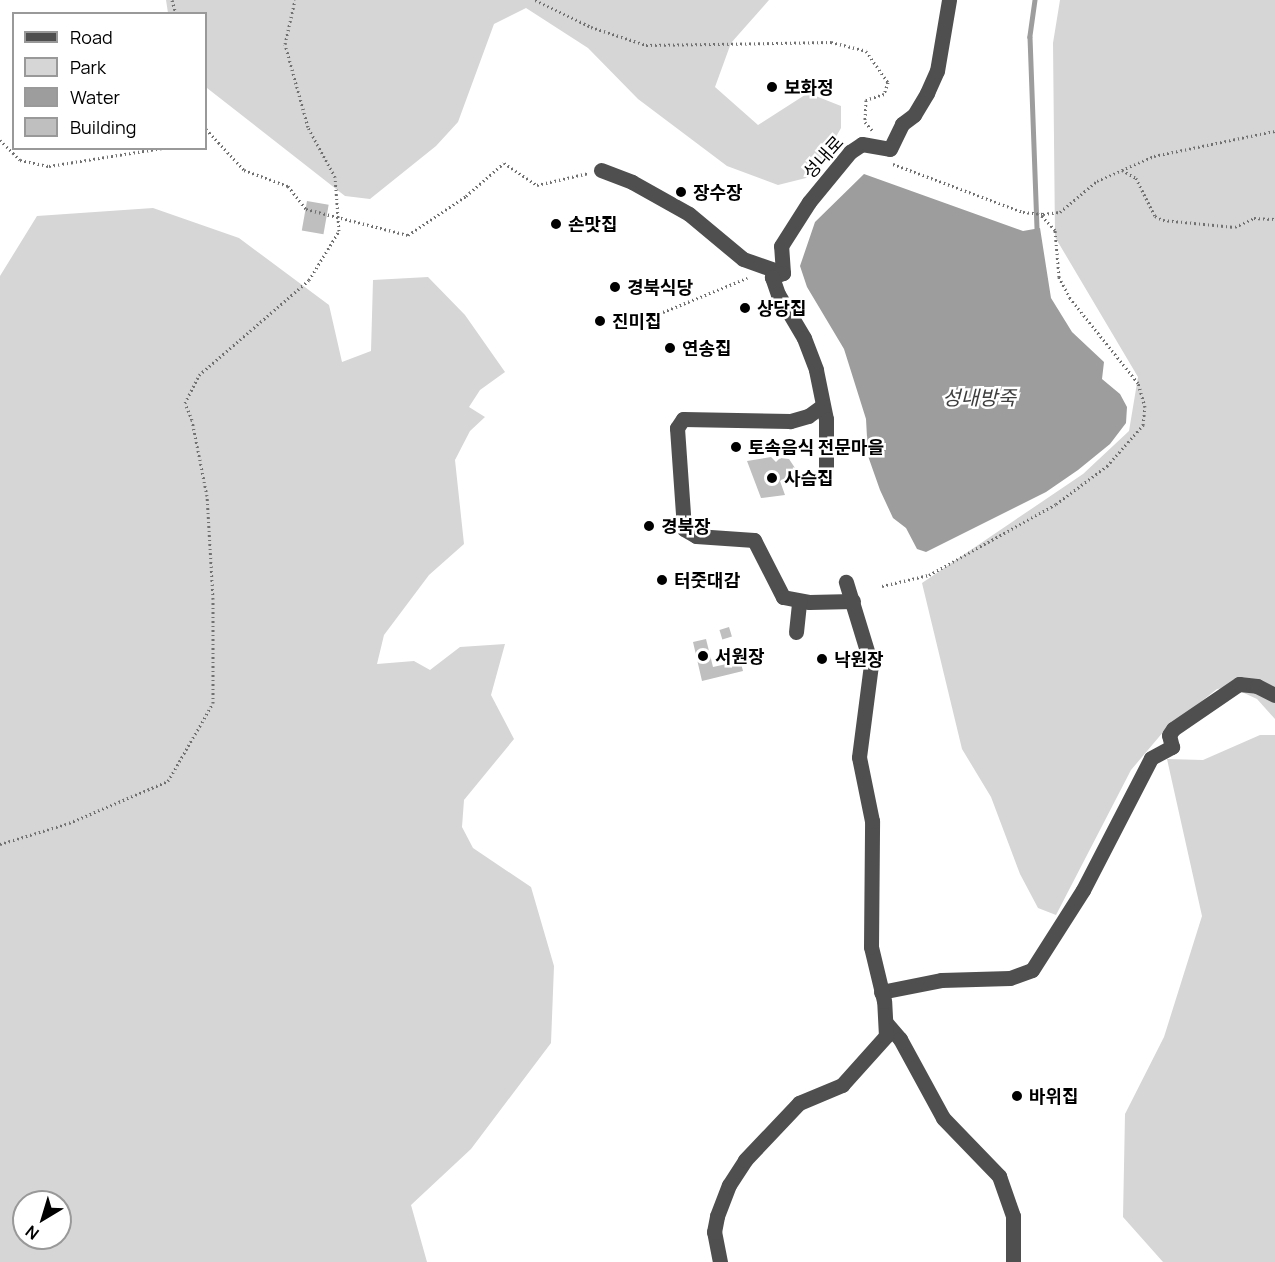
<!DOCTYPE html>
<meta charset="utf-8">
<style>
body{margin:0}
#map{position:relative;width:1275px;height:1262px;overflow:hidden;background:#fff;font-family:Manrope,"Noto Sans KR",sans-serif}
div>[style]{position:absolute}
.green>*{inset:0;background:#d6d6d6}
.water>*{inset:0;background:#9d9d9d}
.stream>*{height:4.5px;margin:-2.25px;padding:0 2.25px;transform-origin:2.25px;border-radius:2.25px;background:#9d9d9d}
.building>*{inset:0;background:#bfbfbf;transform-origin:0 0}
.path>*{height:3px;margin-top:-1.5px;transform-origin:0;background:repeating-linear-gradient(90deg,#717171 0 1.5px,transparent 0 4.5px)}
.minor>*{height:15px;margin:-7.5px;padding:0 7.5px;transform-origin:7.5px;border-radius:7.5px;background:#4f4f4f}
.dots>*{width:16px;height:16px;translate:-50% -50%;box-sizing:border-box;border:3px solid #fff;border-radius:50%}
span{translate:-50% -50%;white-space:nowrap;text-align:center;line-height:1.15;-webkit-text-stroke:5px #fff;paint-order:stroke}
.poi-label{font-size:18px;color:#000;font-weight:700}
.left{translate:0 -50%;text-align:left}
.street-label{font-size:18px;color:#000}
.water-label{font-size:20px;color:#3e3e3e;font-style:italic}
.legend{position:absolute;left:12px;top:12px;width:195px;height:138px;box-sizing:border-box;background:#fff;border:2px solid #999;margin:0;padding:8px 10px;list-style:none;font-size:18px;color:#000}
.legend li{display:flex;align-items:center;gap:12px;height:30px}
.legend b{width:30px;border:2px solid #999}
.north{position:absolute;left:12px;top:1190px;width:60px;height:60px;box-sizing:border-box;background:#fff;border:2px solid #999;border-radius:50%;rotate:218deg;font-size:16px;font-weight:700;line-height:24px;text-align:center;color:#000}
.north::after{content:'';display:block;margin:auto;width:21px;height:27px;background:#000;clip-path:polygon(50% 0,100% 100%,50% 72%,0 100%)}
</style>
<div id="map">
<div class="green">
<i style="clip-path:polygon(166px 0,769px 0,731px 43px,715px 87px,758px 125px,808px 93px,841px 106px,841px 128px,825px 156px,806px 178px,778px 185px,727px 166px,638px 99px,588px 48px,526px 8px,494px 24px,458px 122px,436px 146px,370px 199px,345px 196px,207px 88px,206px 14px,168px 13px)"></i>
<i style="clip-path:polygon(1060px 0,1275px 0,1275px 719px,1257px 699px,1231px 687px,1217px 689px,1164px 731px,1131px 770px,1056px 915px,1038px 908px,1020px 874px,991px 797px,962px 749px,922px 583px,1083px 474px,1129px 431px,1138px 377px,1055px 237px,1053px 43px)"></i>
<i style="clip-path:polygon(evenodd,153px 208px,239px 238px,329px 305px,342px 362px,371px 351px,373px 280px,428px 277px,465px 315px,505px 372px,480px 390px,469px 407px,485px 417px,470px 431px,455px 460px,464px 544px,429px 575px,384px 635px,377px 664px,414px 661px,430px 670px,460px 647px,505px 644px,491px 695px,514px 739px,464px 800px,462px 827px,473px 848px,531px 887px,554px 966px,551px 1043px,471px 1149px,411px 1205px,427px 1262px,0 1262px,0 276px,37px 216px,153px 208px,24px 1202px,60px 1202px,60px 1238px,24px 1238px,24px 1202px)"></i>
<i style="clip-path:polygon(1260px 735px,1275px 735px,1275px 1262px,1163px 1262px,1123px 1217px,1125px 1114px,1164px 1037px,1202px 916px,1167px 759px,1203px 760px)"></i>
</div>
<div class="water">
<i style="clip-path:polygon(864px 174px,1023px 231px,1040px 228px,1051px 298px,1072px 332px,1104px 362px,1102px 379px,1120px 394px,1127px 407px,1126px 423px,1110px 444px,1078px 470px,1046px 492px,926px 552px,917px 549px,906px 528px,893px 518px,880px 490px,868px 456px,866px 419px,844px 349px,807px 287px,800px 266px,815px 222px)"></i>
</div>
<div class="stream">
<i style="left:1035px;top:0;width:37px;rotate:98deg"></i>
<i style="left:1030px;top:37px;width:194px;rotate:87.9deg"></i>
</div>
<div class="building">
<i style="left:307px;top:201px;width:22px;height:30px;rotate:10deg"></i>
<i style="clip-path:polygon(771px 457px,776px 462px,780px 458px,789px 459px,795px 468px,790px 479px,780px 481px,785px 495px,761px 498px,747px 461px)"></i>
<i style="left:729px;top:627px;width:10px;height:10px;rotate:73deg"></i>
<i style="clip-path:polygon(706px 639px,713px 667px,731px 663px,728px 650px,737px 648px,743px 671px,702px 681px,693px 642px)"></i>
</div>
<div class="path">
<i style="left:172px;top:0;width:15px;rotate:74deg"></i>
<i style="left:535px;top:0;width:62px;rotate:25.7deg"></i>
<i style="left:591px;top:27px;width:58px;rotate:18.1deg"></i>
<i style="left:646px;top:45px;width:185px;rotate:-0.9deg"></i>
<i style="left:831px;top:42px;width:36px;rotate:14deg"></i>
<i style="left:866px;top:51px;width:38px;rotate:55deg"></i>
<i style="left:888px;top:82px;width:13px;rotate:108deg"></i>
<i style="left:884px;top:94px;width:19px;rotate:162deg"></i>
<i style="left:866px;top:100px;width:22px;rotate:93deg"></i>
<i style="left:865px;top:122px;width:11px;rotate:49deg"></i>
<i style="left:206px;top:129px;width:56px;rotate:47.2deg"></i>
<i style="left:244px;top:170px;width:47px;rotate:20deg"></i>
<i style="left:288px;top:186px;width:29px;rotate:52deg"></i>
<i style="left:306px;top:209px;width:105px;rotate:14.3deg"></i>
<i style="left:408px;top:235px;width:70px;rotate:-33.9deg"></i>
<i style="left:466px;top:196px;width:50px;rotate:-41deg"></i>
<i style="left:504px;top:163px;width:40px;rotate:34deg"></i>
<i style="left:537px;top:185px;width:53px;rotate:-13deg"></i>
<i style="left:0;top:140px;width:28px;rotate:45deg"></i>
<i style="left:20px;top:160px;width:30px;rotate:12deg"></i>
<i style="left:49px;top:166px;width:115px;rotate:-9deg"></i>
<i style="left:893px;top:164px;width:139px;rotate:20.3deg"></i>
<i style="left:1023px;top:212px;width:20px;rotate:6deg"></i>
<i style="left:1043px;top:214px;width:17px;rotate:-7deg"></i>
<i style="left:1060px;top:212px;width:48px;rotate:-40deg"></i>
<i style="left:1097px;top:181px;width:62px;rotate:-23.7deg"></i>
<i style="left:1154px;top:156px;width:124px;rotate:-11.7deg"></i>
<i style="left:1122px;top:170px;width:16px;rotate:30deg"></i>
<i style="left:1136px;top:178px;width:42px;rotate:63.4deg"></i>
<i style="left:1155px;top:216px;width:9px;rotate:27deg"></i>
<i style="left:1163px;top:220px;width:72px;rotate:5.6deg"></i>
<i style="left:1235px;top:227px;width:21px;rotate:-25deg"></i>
<i style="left:1254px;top:218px;width:21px;rotate:3deg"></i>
<i style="left:616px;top:320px;width:48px;rotate:-9.7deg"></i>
<i style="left:663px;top:312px;width:91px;rotate:-22deg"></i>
<i style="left:882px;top:586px;width:48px;rotate:-13.2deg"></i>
<i style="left:929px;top:575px;width:145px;rotate:-29.2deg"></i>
<i style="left:1056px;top:504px;width:64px;rotate:-36.7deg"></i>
<i style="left:1107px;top:466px;width:55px;rotate:-48.7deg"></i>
<i style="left:1143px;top:425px;width:18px;rotate:-84deg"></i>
<i style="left:1145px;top:407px;width:25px;rotate:-106deg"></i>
<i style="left:1138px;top:383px;width:109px;rotate:-128.7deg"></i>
<i style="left:1070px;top:298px;width:24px;rotate:-118deg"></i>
<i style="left:1059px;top:277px;width:47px;rotate:-94.9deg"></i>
<i style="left:1055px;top:230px;width:23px;rotate:-133deg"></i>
<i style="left:0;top:844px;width:72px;rotate:-16.9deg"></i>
<i style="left:69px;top:823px;width:108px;rotate:-23deg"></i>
<i style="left:168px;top:781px;width:90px;rotate:-60deg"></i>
<i style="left:213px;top:703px;width:104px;rotate:-90deg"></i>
<i style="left:213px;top:599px;width:103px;rotate:-93.3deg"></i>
<i style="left:207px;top:496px;width:77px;rotate:-101.2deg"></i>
<i style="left:192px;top:420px;width:18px;rotate:-112deg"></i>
<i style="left:185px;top:403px;width:31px;rotate:-63deg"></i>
<i style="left:199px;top:375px;width:145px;rotate:-40.8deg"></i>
<i style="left:309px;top:280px;width:57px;rotate:-58.5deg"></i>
<i style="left:339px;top:231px;width:54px;rotate:-94.2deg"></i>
<i style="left:335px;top:177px;width:57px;rotate:-118.4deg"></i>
<i style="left:308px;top:127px;width:86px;rotate:-105.5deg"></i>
<i style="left:285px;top:44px;width:45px;rotate:-77.2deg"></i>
</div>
<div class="minor">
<i style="left:601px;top:170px;width:33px;rotate:21deg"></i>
<i style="left:632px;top:182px;width:65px;rotate:29.3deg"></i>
<i style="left:689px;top:214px;width:70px;rotate:39.8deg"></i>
<i style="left:743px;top:259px;width:42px;rotate:19.3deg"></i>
<i style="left:783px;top:273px;width:27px;rotate:-94deg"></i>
<i style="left:781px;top:246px;width:52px;rotate:-57.5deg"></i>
<i style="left:809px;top:202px;width:65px;rotate:-50.6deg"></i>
<i style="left:850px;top:152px;width:14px;rotate:-34deg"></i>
<i style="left:862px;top:144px;width:28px;rotate:10deg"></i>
<i style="left:890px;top:149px;width:28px;rotate:-64deg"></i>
<i style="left:902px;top:124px;width:15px;rotate:-37deg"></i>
<i style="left:914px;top:115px;width:26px;rotate:-59deg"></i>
<i style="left:927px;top:93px;width:24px;rotate:-66deg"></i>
<i style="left:937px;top:71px;width:72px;rotate:-80.4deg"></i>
<i style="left:783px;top:273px;width:12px;rotate:160deg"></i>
<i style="left:772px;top:277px;width:18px;rotate:71deg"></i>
<i style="left:778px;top:294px;width:51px;rotate:59.4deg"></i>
<i style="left:804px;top:338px;width:34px;rotate:69deg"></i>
<i style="left:816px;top:370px;width:50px;rotate:78.5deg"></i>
<i style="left:826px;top:419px;width:55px;rotate:90deg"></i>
<i style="left:822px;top:406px;width:17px;rotate:144deg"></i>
<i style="left:808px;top:416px;width:19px;rotate:164deg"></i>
<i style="left:790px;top:421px;width:107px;rotate:-178.9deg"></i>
<i style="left:683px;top:419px;width:11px;rotate:124deg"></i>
<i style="left:677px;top:428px;width:101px;rotate:86deg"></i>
<i style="left:684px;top:529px;width:14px;rotate:30deg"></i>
<i style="left:696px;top:536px;width:58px;rotate:3.9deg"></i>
<i style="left:754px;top:540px;width:64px;rotate:63deg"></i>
<i style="left:783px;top:597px;width:26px;rotate:11deg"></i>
<i style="left:809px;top:602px;width:44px;rotate:-1.3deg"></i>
<i style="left:796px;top:632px;width:31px;rotate:-84deg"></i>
<i style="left:881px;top:992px;width:61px;rotate:-11.3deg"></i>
<i style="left:941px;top:980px;width:69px;rotate:-1.7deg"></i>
<i style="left:1010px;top:978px;width:23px;rotate:-20deg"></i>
<i style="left:1032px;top:970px;width:95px;rotate:-57.5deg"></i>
<i style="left:1083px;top:890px;width:148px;rotate:-62.7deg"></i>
<i style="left:1151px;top:758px;width:24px;rotate:-28deg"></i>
<i style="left:1172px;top:747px;width:12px;rotate:-104deg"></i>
<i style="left:1169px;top:735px;width:7px;rotate:-56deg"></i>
<i style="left:1173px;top:729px;width:80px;rotate:-34.3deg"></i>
<i style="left:1239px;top:684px;width:18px;rotate:6deg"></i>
<i style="left:1257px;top:686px;width:20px;rotate:27deg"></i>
<i style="left:887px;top:1024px;width:20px;rotate:49deg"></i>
<i style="left:900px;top:1039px;width:90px;rotate:61.4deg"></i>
<i style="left:943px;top:1118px;width:81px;rotate:46deg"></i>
<i style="left:999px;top:1176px;width:42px;rotate:70.7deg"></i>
<i style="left:1013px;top:1216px;width:46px;rotate:90deg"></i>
<i style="left:720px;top:1262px;width:31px;rotate:-101deg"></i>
<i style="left:714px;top:1232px;width:16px;rotate:-79deg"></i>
<i style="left:717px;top:1216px;width:33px;rotate:-69deg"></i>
<i style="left:729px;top:1185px;width:30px;rotate:-57deg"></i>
<i style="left:745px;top:1160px;width:79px;rotate:-46.5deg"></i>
<i style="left:799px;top:1103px;width:47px;rotate:-22.7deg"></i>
<i style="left:842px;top:1085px;width:66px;rotate:-48.1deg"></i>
<i style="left:886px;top:1036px;width:35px;rotate:-93deg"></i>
<i style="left:884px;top:1001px;width:56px;rotate:-103.5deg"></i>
<i style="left:871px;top:947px;width:126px;rotate:-89.5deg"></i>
<i style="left:872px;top:821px;width:65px;rotate:-101.5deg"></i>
<i style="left:859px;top:757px;width:94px;rotate:-82.6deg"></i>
<i style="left:871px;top:664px;width:86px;rotate:-107deg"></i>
</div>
<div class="dots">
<i style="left:772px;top:87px;background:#000"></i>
<i style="left:681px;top:192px;background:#000"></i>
<i style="left:556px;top:224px;background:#000"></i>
<i style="left:615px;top:287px;background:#000"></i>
<i style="left:745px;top:308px;background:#000"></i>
<i style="left:600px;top:321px;background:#000"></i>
<i style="left:670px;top:348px;background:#000"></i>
<i style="left:736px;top:447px;background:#000"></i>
<i style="left:772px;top:478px;background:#000"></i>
<i style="left:649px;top:526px;background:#000"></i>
<i style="left:662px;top:580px;background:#000"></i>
<i style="left:703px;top:656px;background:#000"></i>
<i style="left:822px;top:659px;background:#000"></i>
<i style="left:1017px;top:1096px;background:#000"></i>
</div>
<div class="poi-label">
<span class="left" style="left:784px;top:87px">보화정</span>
<span class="left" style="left:693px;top:192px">장수장</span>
<span class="left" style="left:568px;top:224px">손맛집</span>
<span class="left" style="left:627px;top:287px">경북식당</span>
<span class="left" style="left:757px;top:308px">상당집</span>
<span class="left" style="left:612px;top:321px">진미집</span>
<span class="left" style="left:682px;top:348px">연송집</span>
<span class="left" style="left:748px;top:447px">토속음식 전문마을</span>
<span class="left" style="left:784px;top:478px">사슴집</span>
<span class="left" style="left:661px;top:526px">경북장</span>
<span class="left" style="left:674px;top:580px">터줏대감</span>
<span class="left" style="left:715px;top:656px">서원장</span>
<span class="left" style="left:834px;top:659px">낙원장</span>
<span class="left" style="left:1029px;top:1096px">바위집</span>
</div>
<div class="street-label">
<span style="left:823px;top:157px;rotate:-48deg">성내로</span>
</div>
<div class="water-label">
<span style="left:979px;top:397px">성내방죽</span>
</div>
<ul class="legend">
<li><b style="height:8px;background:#4f4f4f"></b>Road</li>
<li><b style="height:16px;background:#d6d6d6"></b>Park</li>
<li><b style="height:16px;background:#9d9d9d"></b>Water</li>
<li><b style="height:16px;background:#bfbfbf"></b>Building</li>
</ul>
<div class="north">N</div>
</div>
